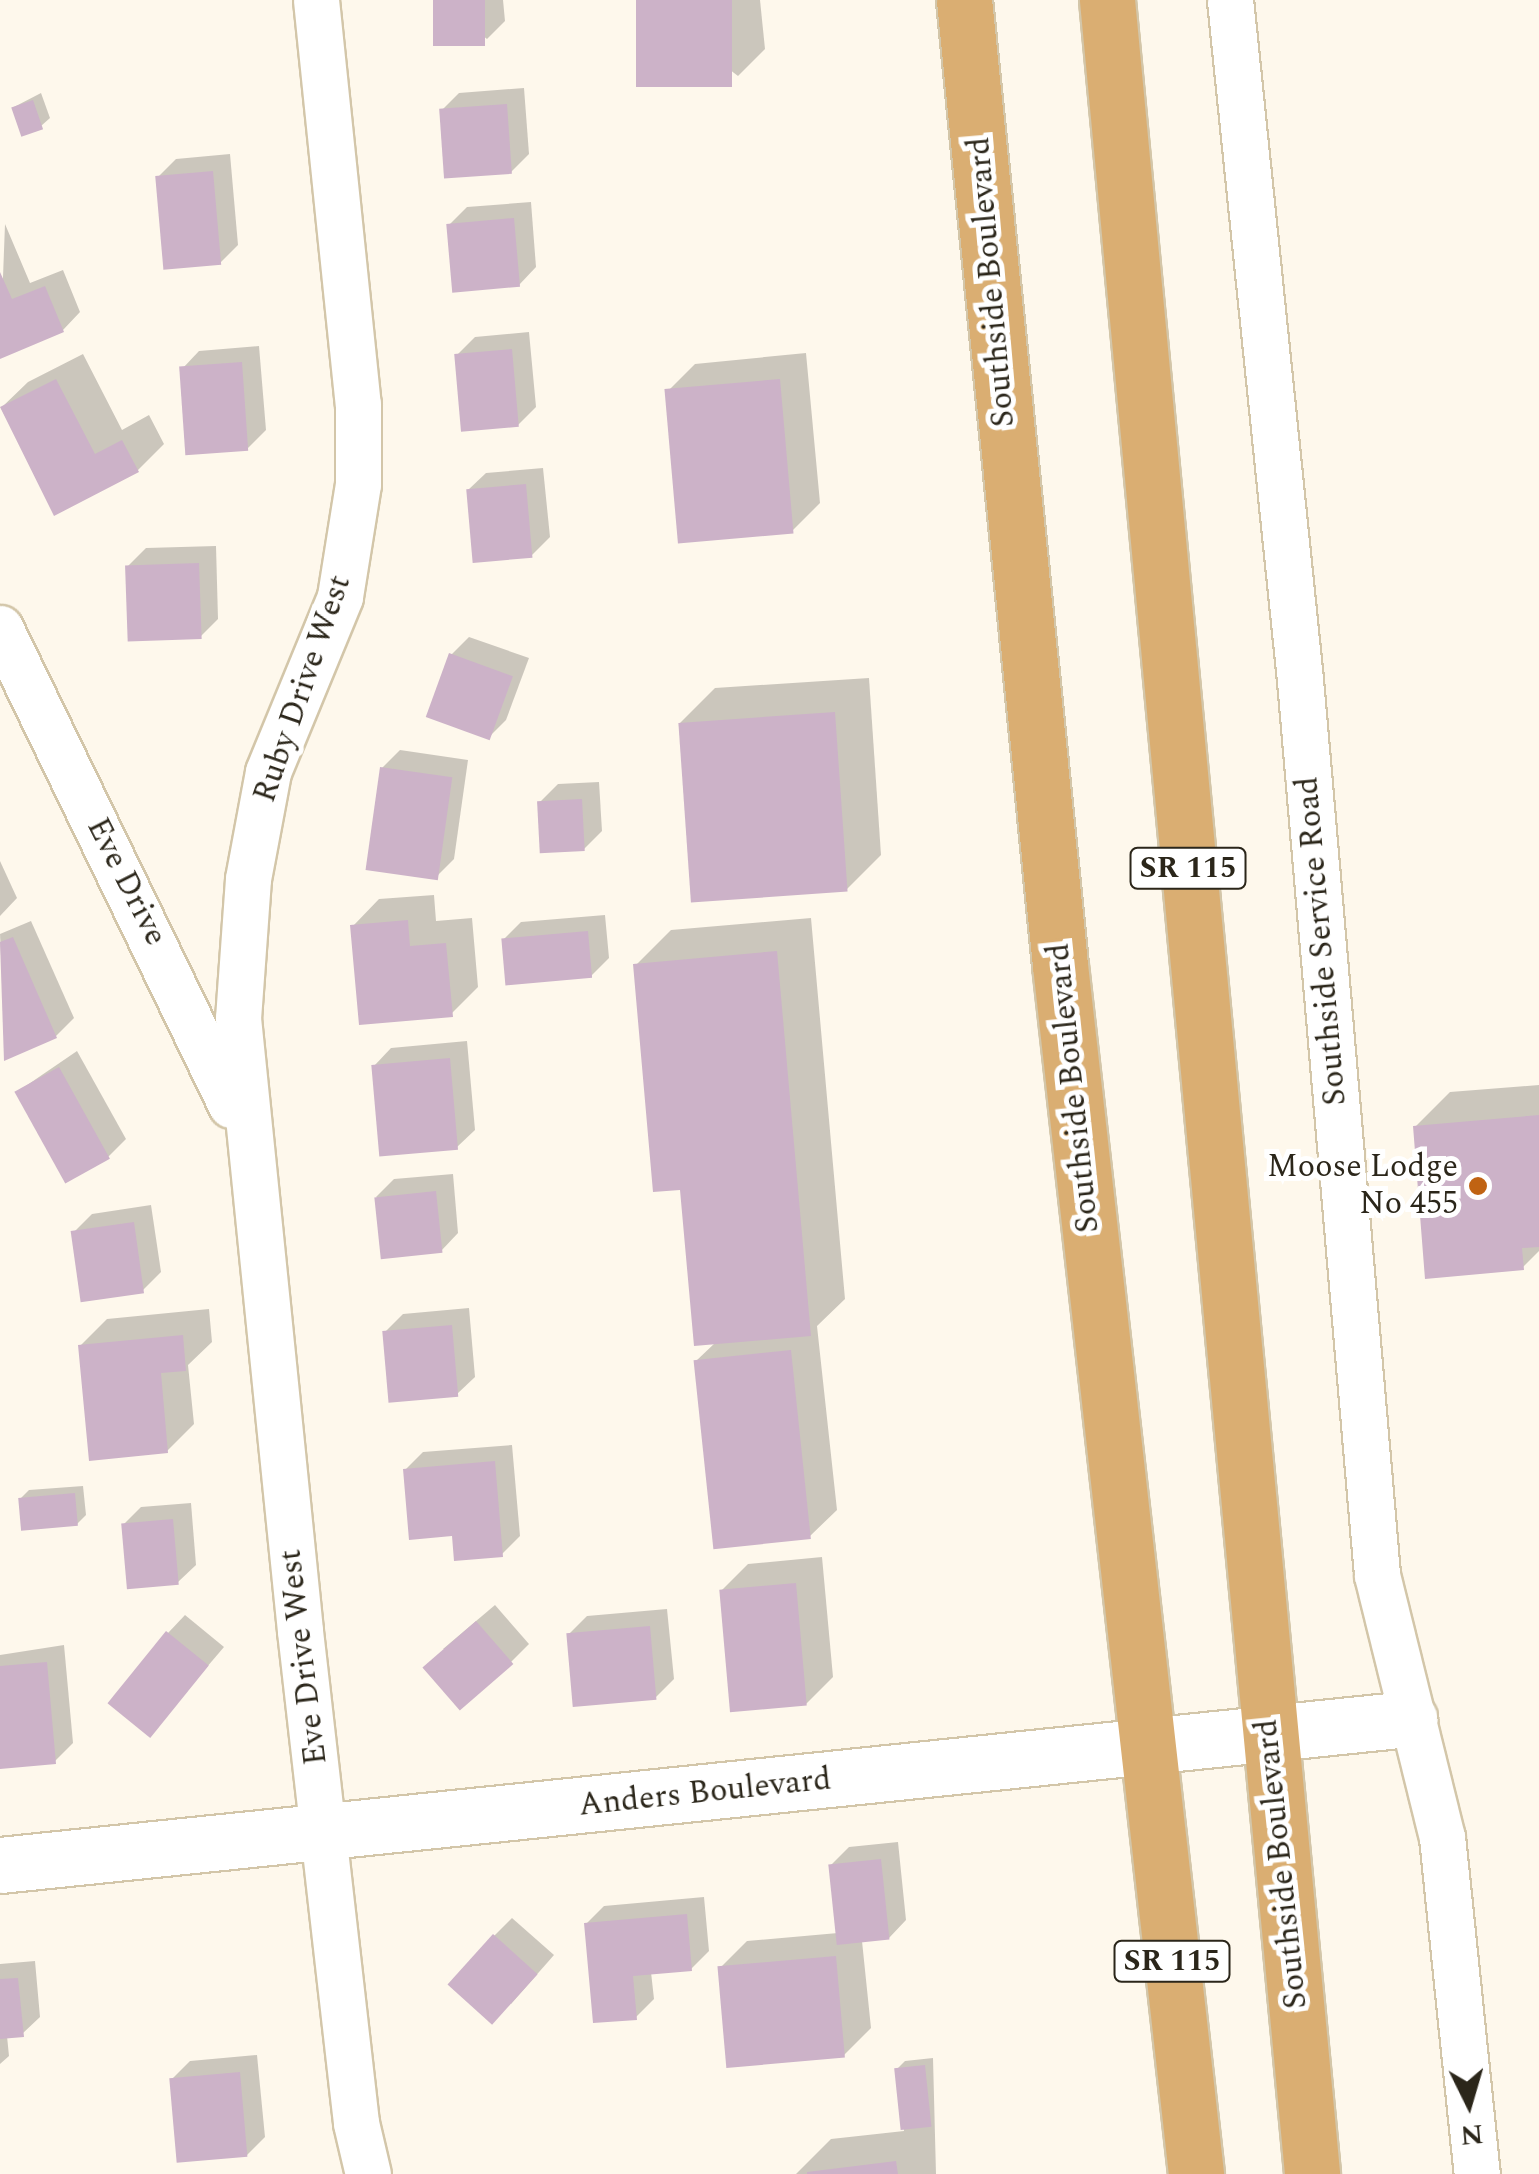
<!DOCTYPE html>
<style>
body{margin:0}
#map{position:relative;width:1539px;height:2174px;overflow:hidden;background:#fef8ec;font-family:Spectral,serif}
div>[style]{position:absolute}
.shadow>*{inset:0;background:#0003}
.building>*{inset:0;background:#ccb2c8;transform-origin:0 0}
.roads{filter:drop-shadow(2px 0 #d3c6a9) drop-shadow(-2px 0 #d3c6a9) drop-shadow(0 2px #d3c6a9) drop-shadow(0 -2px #d3c6a9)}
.minor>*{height:45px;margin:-22.5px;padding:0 22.5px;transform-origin:22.5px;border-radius:22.5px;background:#fff}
.tertiary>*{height:55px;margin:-27.5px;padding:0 27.5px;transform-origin:27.5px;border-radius:27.5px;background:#fff}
.trunk>*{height:55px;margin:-27.5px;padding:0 27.5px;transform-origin:27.5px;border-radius:27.5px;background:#daae72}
.dots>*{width:28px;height:28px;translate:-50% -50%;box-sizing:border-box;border:5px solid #fff;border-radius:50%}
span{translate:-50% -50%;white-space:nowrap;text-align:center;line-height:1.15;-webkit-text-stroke:10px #fff;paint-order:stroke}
.shield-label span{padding:2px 8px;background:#fff;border:2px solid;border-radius:8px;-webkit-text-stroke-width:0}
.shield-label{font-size:30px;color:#2b261a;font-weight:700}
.street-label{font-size:32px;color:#2b261a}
.poi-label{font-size:32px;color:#2b261a}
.right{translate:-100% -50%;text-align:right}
.north{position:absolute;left:1419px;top:2054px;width:100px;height:100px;-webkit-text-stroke:8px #fff;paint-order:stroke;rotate:175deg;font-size:28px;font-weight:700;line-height:40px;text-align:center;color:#2b261a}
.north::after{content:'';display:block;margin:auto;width:35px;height:45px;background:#2b261a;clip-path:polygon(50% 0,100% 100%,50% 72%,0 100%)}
</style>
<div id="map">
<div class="shadow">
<i style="clip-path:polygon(436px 0,503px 0,505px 21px,487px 39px)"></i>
<i style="clip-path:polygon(639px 0,760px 0,765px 49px,738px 76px)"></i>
<i style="clip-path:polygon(524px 88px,529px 154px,511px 172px,441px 111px,459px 93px)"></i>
<i style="clip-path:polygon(41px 93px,50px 118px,41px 126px,14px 107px)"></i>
<i style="clip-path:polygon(230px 154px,238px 245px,220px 263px,158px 177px,176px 159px)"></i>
<i style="clip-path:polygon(531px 202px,536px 267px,519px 285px,449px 225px,467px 207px)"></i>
<i style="clip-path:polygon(5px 224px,30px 283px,63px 270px,80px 312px,63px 330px,0 356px)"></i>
<i style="clip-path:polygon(529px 332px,536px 407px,518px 425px,457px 355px,475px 337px)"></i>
<i style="clip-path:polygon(259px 346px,266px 430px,248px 448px,182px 369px,199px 351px)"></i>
<i style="clip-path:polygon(806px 353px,820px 503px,793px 530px,668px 391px,695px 364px)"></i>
<i style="clip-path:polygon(83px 354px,122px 430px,149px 415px,164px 444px,138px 470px,55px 512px,1px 408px,28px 382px)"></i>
<i style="clip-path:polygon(543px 468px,550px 537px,532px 555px,468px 490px,486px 473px)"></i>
<i style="clip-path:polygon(216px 546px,218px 619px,200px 637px,128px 566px,146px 548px)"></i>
<i style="clip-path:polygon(469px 637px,529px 658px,506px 720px,488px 738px,451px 655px)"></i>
<i style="clip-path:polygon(869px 678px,881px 855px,846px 890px,680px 723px,715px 688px)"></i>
<i style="clip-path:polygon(400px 750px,468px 760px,454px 859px,436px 877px,382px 768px)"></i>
<i style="clip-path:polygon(599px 782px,602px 831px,584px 849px,540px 802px,558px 784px)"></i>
<i style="clip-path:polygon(0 861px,17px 898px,0 916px)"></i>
<i style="clip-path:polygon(434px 895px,436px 921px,472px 918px,478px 987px,451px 1014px,353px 926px,379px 899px)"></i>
<i style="clip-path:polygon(605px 915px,609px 958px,591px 976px,503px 940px,521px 922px)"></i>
<i style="clip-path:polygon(811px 918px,845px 1299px,817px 1326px,837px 1510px,810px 1536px,696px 1361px,716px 1342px,636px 965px,671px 930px)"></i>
<i style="clip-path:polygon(31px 921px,74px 1018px,56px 1036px,6px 1057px,0 934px)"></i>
<i style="clip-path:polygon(467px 1041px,475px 1130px,457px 1147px,374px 1066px,391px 1048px)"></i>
<i style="clip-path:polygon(77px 1051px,126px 1139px,108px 1157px,17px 1092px)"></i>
<i style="clip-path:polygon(1539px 1085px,1539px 1251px,1522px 1268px,1415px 1127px,1450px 1092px)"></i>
<i style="clip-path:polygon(453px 1174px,458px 1233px,441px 1251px,376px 1197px,394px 1179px)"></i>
<i style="clip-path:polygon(151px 1205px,161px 1272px,143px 1290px,74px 1232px,92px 1214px)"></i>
<i style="clip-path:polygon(469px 1308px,475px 1377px,457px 1394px,385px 1332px,403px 1314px)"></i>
<i style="clip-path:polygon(209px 1309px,212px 1342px,188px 1365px,194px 1424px,167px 1451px,80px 1346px,107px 1319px)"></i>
<i style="clip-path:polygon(512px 1445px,520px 1536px,502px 1554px,454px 1533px,405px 1470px,423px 1452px)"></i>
<i style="clip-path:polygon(83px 1486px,86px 1515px,77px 1524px,20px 1499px,29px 1490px)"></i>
<i style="clip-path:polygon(191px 1503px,196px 1565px,178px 1582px,123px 1525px,141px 1507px)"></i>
<i style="clip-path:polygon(822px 1557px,833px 1677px,806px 1704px,721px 1591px,748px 1564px)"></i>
<i style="clip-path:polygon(495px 1605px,529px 1644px,511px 1662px,443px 1649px)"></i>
<i style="clip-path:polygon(667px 1609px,674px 1679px,656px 1697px,569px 1634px,587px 1616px)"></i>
<i style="clip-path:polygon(185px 1615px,224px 1647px,149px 1735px,168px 1633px)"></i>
<i style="clip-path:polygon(64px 1645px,73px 1743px,55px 1761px,0 1766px,0 1655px)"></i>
<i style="clip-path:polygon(898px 1842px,906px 1920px,889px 1938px,862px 1941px,871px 2028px,844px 2055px,720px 1968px,747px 1941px,838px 1933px,831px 1865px,849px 1847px)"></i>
<i style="clip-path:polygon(704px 1897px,709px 1951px,691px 1969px,651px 1972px,654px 1999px,636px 2017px,586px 1924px,604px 1906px)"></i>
<i style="clip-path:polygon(512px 1918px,554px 1955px,511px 2004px,494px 1936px)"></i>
<i style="clip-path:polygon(35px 1961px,40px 2017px,22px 2034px,7px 2036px,9px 2056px,0 2064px,0 1964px)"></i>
<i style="clip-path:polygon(257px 2055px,265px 2137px,247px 2155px,172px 2079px,190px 2061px)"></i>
<i style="clip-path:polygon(933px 2058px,936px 2174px,796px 2174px,831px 2139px,904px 2131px,897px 2069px,905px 2061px)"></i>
</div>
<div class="building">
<i style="left:433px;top:0;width:52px;height:46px"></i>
<i style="left:636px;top:0;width:96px;height:87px"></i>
<i style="left:33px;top:100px;width:31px;height:23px;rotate:71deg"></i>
<i style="left:507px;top:104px;width:70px;height:68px;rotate:86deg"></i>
<i style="left:213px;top:171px;width:94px;height:58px;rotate:85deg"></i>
<i style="left:514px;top:218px;width:69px;height:68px;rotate:85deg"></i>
<i style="clip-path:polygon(0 272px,12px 299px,45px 286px,64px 332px,0 359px)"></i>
<i style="left:512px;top:349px;width:78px;height:58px;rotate:85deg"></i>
<i style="left:242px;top:362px;width:89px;height:63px;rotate:86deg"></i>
<i style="clip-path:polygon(56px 379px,95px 454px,122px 440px,139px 472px,54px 516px,0 407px)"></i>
<i style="left:780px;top:379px;width:155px;height:116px;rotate:85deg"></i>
<i style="left:526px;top:484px;width:74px;height:60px;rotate:85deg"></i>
<i style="left:199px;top:563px;width:76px;height:74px;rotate:88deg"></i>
<i style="left:449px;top:653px;width:68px;height:68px;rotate:20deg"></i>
<i style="left:835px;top:712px;width:180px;height:157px;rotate:86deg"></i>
<i style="left:380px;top:767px;width:73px;height:104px;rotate:8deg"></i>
<i style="left:582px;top:799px;width:52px;height:45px;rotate:87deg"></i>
<i style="clip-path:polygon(408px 920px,410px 946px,446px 943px,453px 1017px,359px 1025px,350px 925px)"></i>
<i style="left:588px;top:931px;width:47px;height:87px;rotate:85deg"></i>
<i style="clip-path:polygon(13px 937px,57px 1038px,4px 1061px,0 942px)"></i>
<i style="clip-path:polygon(777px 951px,811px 1336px,694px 1346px,680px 1190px,653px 1192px,633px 964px)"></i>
<i style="left:450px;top:1058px;width:92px;height:79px;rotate:85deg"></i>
<i style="left:59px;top:1067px;width:105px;height:51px;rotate:61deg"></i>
<i style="clip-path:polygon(1539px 1115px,1539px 1247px,1522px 1248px,1524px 1270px,1425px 1279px,1413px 1126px)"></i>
<i style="left:436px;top:1191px;width:62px;height:62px;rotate:84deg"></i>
<i style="left:134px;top:1222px;width:72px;height:64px;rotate:82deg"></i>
<i style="left:452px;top:1325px;width:72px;height:70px;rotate:85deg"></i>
<i style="clip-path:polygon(183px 1335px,186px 1371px,161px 1373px,168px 1453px,89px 1461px,78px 1345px)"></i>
<i style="left:791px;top:1350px;width:190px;height:98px;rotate:84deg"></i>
<i style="clip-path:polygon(495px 1461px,503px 1557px,454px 1561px,452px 1536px,409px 1540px,403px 1469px)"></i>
<i style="left:75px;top:1493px;width:33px;height:57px;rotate:85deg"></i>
<i style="left:173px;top:1519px;width:66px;height:52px;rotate:85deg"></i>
<i style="left:796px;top:1583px;width:123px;height:77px;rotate:85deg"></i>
<i style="left:476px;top:1621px;width:57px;height:71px;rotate:49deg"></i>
<i style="left:650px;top:1626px;width:74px;height:84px;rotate:85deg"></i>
<i style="left:166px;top:1631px;width:55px;height:93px;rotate:39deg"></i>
<i style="clip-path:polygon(47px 1662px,56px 1764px,0 1769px,0 1666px)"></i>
<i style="left:881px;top:1859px;width:81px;height:53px;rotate:84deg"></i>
<i style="clip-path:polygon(687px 1914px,692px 1971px,633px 1976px,637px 2020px,593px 2023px,584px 1923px)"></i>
<i style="left:493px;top:1934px;width:60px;height:68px;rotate:42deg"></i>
<i style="left:836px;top:1956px;width:102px;height:119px;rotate:85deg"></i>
<i style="clip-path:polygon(18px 1978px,24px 2037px,0 2039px,0 1979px)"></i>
<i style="left:925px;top:2065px;width:62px;height:31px;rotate:84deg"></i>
<i style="left:240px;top:2072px;width:85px;height:71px;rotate:85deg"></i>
<i style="clip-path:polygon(896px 2161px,898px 2174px,807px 2174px,807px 2172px)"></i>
</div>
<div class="roads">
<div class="minor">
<i style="left:316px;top:0;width:406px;rotate:84.1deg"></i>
<i style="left:358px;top:404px;width:80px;rotate:90deg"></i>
<i style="left:358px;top:484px;width:114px;rotate:99.1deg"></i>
<i style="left:340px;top:597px;width:189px;rotate:112.4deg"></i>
<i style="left:268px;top:772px;width:109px;rotate:100.6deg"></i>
<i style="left:248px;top:879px;width:139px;rotate:94.1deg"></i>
<i style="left:238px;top:1018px;width:616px;rotate:84.22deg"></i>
<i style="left:300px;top:1631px;width:495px;rotate:83.5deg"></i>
<i style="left:356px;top:2123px;width:52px;rotate:76.8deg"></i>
<i style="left:1230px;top:0;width:684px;rotate:84.12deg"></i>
<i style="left:1300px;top:680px;width:898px;rotate:85.08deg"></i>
<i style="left:1377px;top:1575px;width:270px;rotate:76.1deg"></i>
<i style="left:1442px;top:1837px;width:339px;rotate:84.1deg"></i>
<i style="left:0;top:628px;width:530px;rotate:64.16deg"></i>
</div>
<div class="tertiary">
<i style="left:0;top:1865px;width:1417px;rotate:-5.92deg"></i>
</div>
<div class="trunk">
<i style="left:964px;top:0;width:970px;rotate:84.32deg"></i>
<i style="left:1060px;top:965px;width:1217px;rotate:83.58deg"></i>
<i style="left:1107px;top:0;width:2184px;rotate:84.61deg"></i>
</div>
</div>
<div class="dots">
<i style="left:1478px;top:1186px;background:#c06313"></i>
</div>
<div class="shield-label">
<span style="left:1188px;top:868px">SR 115</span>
<span style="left:1172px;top:1961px">SR 115</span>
</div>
<div class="street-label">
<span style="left:992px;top:282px;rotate:-95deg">Southside Boulevard</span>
<span style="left:303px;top:689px;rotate:-71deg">Ruby Drive West</span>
<span style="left:126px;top:882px;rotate:63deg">Eve Drive</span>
<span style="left:1322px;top:941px;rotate:-95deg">Southside Service Road</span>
<span style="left:1074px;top:1088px;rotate:-96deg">Southside Boulevard</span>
<span style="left:304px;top:1657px;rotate:-97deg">Eve Drive West</span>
<span style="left:705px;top:1793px;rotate:-6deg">Anders Boulevard</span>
<span style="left:1282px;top:1864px;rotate:-96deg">Southside Boulevard</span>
</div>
<div class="poi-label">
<span class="right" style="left:1458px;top:1186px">Moose Lodge<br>No 455</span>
</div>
<div class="north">N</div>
</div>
